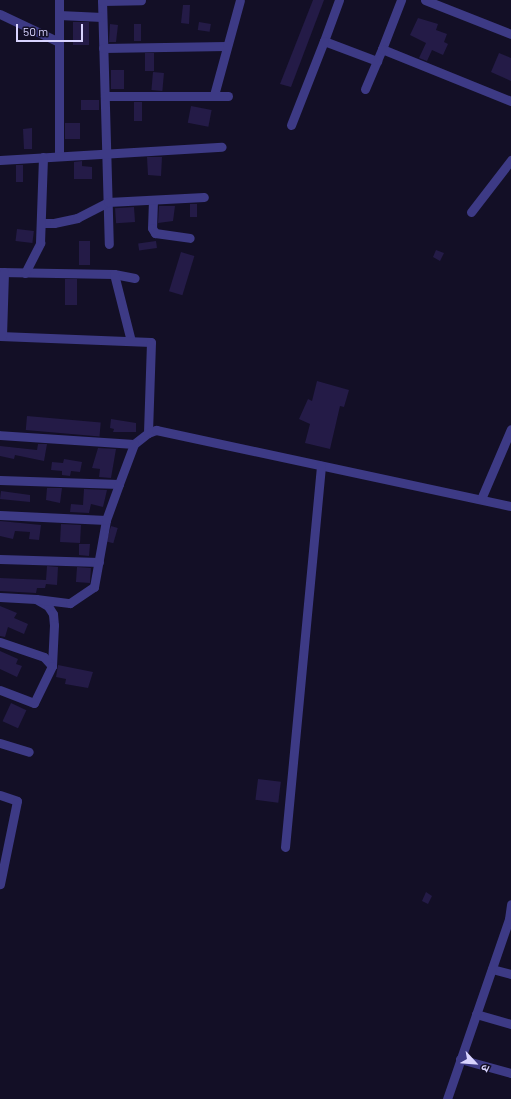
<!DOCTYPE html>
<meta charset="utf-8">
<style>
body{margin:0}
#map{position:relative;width:511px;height:1099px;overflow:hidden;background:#130f26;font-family:Barlow,"Noto Sans Devanagari",sans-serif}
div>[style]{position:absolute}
.building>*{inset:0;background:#241b47;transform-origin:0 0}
.minor>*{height:9px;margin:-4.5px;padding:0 4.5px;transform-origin:4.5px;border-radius:4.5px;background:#3d3a85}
span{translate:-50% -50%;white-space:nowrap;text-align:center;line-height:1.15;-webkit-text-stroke:3px #130f26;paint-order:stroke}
.north{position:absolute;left:455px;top:1043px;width:40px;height:40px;-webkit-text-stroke:3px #130f26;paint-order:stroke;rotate:116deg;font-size:11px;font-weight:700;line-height:16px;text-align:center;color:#d9d4ff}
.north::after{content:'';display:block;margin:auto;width:14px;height:18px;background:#d9d4ff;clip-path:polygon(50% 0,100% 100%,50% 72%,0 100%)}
.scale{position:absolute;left:16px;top:24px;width:67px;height:18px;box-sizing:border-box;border:2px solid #d9d4ff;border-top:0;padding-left:5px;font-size:12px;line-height:14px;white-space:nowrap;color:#d9d4ff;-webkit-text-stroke:3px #130f26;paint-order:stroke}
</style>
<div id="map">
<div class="building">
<i style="clip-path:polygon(313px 0,324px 0,291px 87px,280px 84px)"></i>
<i style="clip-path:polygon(183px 5px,190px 5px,189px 24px,181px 23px)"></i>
<i style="clip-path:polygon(418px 18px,438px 24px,436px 30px,447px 34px,444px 42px,448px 44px,443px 55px,432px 50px,427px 61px,419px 58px,426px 43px,410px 35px)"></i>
<i style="left:73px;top:22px;width:16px;height:23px"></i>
<i style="left:199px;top:22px;width:12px;height:8px;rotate:9deg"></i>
<i style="clip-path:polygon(110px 24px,118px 25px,116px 42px,109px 42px)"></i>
<i style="left:134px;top:24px;width:7px;height:17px"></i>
<i style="left:145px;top:53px;width:9px;height:18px"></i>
<i style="clip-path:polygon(499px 53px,511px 58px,511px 81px,491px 72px)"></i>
<i style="left:124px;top:70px;width:19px;height:13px;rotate:90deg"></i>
<i style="left:153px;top:72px;width:11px;height:18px;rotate:5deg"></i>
<i style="left:81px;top:100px;width:18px;height:10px"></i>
<i style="left:134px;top:102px;width:8px;height:19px"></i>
<i style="left:191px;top:106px;width:21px;height:17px;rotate:11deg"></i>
<i style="left:65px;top:123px;width:15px;height:16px"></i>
<i style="clip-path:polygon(32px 128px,32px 149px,24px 149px,23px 129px)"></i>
<i style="clip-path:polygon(147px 157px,162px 157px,161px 176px,148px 175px)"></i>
<i style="clip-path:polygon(82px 161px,82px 166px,92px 167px,92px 179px,74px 179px,74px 162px)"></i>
<i style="left:16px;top:165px;width:7px;height:17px"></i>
<i style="left:190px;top:204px;width:7px;height:13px"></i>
<i style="clip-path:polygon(159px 206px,175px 206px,173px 221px,158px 223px)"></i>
<i style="left:134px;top:207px;width:15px;height:19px;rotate:86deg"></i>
<i style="left:17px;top:229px;width:17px;height:12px;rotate:7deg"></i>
<i style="left:79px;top:241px;width:11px;height:24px"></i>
<i style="left:156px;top:241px;width:7px;height:18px;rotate:82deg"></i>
<i style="clip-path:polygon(436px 250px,444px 253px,440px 261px,433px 257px)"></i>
<i style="left:181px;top:252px;width:14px;height:41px;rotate:17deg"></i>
<i style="left:65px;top:279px;width:12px;height:26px"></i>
<i style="clip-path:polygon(317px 381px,349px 390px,344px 407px,340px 406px,330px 449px,305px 443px,310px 424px,299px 419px,308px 399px,312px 401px)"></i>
<i style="left:27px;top:416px;width:74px;height:14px;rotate:5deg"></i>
<i style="clip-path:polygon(111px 419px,136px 423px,136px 432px,113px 432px,114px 429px,110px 428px)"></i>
<i style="clip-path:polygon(38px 444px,47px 444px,44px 461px,15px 455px,14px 459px,0 456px,0 446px,37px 450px)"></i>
<i style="clip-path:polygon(98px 448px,116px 449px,111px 478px,99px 477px,100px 469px,92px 468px)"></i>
<i style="clip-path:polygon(64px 459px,82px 462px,80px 472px,71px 471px,70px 476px,62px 475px,62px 471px,51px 470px,52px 462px,63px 463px)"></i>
<i style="clip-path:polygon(47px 488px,62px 488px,60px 503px,46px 500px)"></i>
<i style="clip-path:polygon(84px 489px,107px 490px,103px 507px,91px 504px,89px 513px,70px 512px,71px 504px,83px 505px)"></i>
<i style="clip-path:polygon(1px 491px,30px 495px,30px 502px,0 499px)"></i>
<i style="clip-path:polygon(0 521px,41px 525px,39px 540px,29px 539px,30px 532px,15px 531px,13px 539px,0 536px)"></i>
<i style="left:61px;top:524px;width:20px;height:18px;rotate:3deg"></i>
<i style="left:111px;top:526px;width:7px;height:16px;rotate:16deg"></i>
<i style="clip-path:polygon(79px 544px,90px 544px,89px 556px,79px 555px)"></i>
<i style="clip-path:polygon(47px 566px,58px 567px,57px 585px,46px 584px,45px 588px,37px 588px,36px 593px,0 591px,0 578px,46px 580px)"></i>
<i style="left:77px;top:567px;width:14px;height:15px;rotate:4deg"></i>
<i style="clip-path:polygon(0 606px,17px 613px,14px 618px,28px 624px,24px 634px,8px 627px,5px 637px,0 636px)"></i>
<i style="clip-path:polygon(0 651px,18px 659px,16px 664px,22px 666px,17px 677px,0 669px)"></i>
<i style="clip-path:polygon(58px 665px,93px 672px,88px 688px,65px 684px,66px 679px,56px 677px)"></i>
<i style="left:11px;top:703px;width:17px;height:20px;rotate:25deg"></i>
<i style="left:258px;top:779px;width:23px;height:21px;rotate:7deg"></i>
<i style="clip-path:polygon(426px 892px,432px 896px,428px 904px,422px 901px)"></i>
</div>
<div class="minor">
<i style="left:102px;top:0;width:244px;rotate:88.4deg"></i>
<i style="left:339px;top:0;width:44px;rotate:110.1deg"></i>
<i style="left:324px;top:41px;width:57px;rotate:20.7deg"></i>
<i style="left:425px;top:0;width:92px;rotate:21.6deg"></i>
<i style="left:102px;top:1px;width:39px;rotate:-1deg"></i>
<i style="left:0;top:14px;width:65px;rotate:25.4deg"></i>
<i style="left:59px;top:15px;width:43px;rotate:2.7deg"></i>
<i style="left:103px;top:48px;width:123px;rotate:-0.9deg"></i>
<i style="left:382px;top:49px;width:53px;rotate:-68.8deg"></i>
<i style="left:365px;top:89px;width:43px;rotate:-67deg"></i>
<i style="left:382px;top:49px;width:139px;rotate:22deg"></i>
<i style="left:214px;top:95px;width:98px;rotate:-74.7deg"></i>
<i style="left:105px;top:96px;width:123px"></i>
<i style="left:291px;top:125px;width:90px;rotate:-68.6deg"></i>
<i style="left:59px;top:156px;width:156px;rotate:-90deg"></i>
<i style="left:0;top:160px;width:222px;rotate:-3.4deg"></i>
<i style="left:153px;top:200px;width:28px;rotate:92deg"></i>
<i style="left:152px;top:228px;width:6px;rotate:59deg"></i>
<i style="left:155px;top:233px;width:35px;rotate:8deg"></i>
<i style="left:471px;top:212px;width:66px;rotate:-52.4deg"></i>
<i style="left:42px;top:223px;width:12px"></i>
<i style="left:54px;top:223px;width:24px;rotate:-12deg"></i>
<i style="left:77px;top:218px;width:35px;rotate:-27deg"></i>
<i style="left:108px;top:202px;width:96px;rotate:-3deg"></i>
<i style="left:0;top:272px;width:114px;rotate:1deg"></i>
<i style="left:114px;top:274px;width:21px;rotate:11deg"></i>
<i style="left:25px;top:273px;width:34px;rotate:-63deg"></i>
<i style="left:40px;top:243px;width:86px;rotate:-88deg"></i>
<i style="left:114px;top:274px;width:69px;rotate:75.8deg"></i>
<i style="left:0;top:336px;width:151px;rotate:2.3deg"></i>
<i style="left:151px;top:342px;width:91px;rotate:91.9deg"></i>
<i style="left:148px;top:433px;width:18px;rotate:142deg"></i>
<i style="left:134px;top:444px;width:134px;rotate:-176.2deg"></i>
<i style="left:2px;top:336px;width:64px;rotate:-88.2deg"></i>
<i style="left:148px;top:433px;width:9px;rotate:-21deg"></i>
<i style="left:156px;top:430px;width:363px;rotate:12.1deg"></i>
<i style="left:0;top:480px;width:119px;rotate:1.9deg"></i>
<i style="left:119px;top:484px;width:43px;rotate:-69.4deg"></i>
<i style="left:481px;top:499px;width:76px;rotate:-66.8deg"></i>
<i style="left:0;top:515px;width:106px;rotate:2.7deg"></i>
<i style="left:0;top:559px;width:99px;rotate:1.7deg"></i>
<i style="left:0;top:597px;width:36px;rotate:3deg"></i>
<i style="left:36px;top:599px;width:14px;rotate:30deg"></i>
<i style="left:48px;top:606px;width:9px;rotate:58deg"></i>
<i style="left:53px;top:614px;width:11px;rotate:85deg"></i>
<i style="left:54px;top:625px;width:41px;rotate:92.8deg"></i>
<i style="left:36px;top:599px;width:34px;rotate:7deg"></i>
<i style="left:70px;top:603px;width:29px;rotate:-34deg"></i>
<i style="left:94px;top:587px;width:68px;rotate:-79.8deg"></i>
<i style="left:106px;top:520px;width:38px;rotate:-70deg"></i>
<i style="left:0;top:642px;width:46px;rotate:18.8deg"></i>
<i style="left:44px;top:657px;width:12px;rotate:48deg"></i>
<i style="left:52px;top:666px;width:41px;rotate:115.9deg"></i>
<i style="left:34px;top:703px;width:36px;rotate:-159deg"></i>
<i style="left:0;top:743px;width:30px;rotate:17deg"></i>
<i style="left:0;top:795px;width:18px;rotate:19deg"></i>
<i style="left:17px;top:801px;width:85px;rotate:101.6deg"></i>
<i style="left:285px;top:847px;width:383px;rotate:-84.6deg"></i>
<i style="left:492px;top:969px;width:20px;rotate:15deg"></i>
<i style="left:476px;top:1014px;width:36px;rotate:16deg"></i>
<i style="left:460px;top:1059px;width:53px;rotate:15.4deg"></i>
<i style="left:447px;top:1099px;width:190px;rotate:-71deg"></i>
<i style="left:509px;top:919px;width:15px;rotate:-82deg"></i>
</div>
<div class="north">उ</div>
<div class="scale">50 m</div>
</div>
